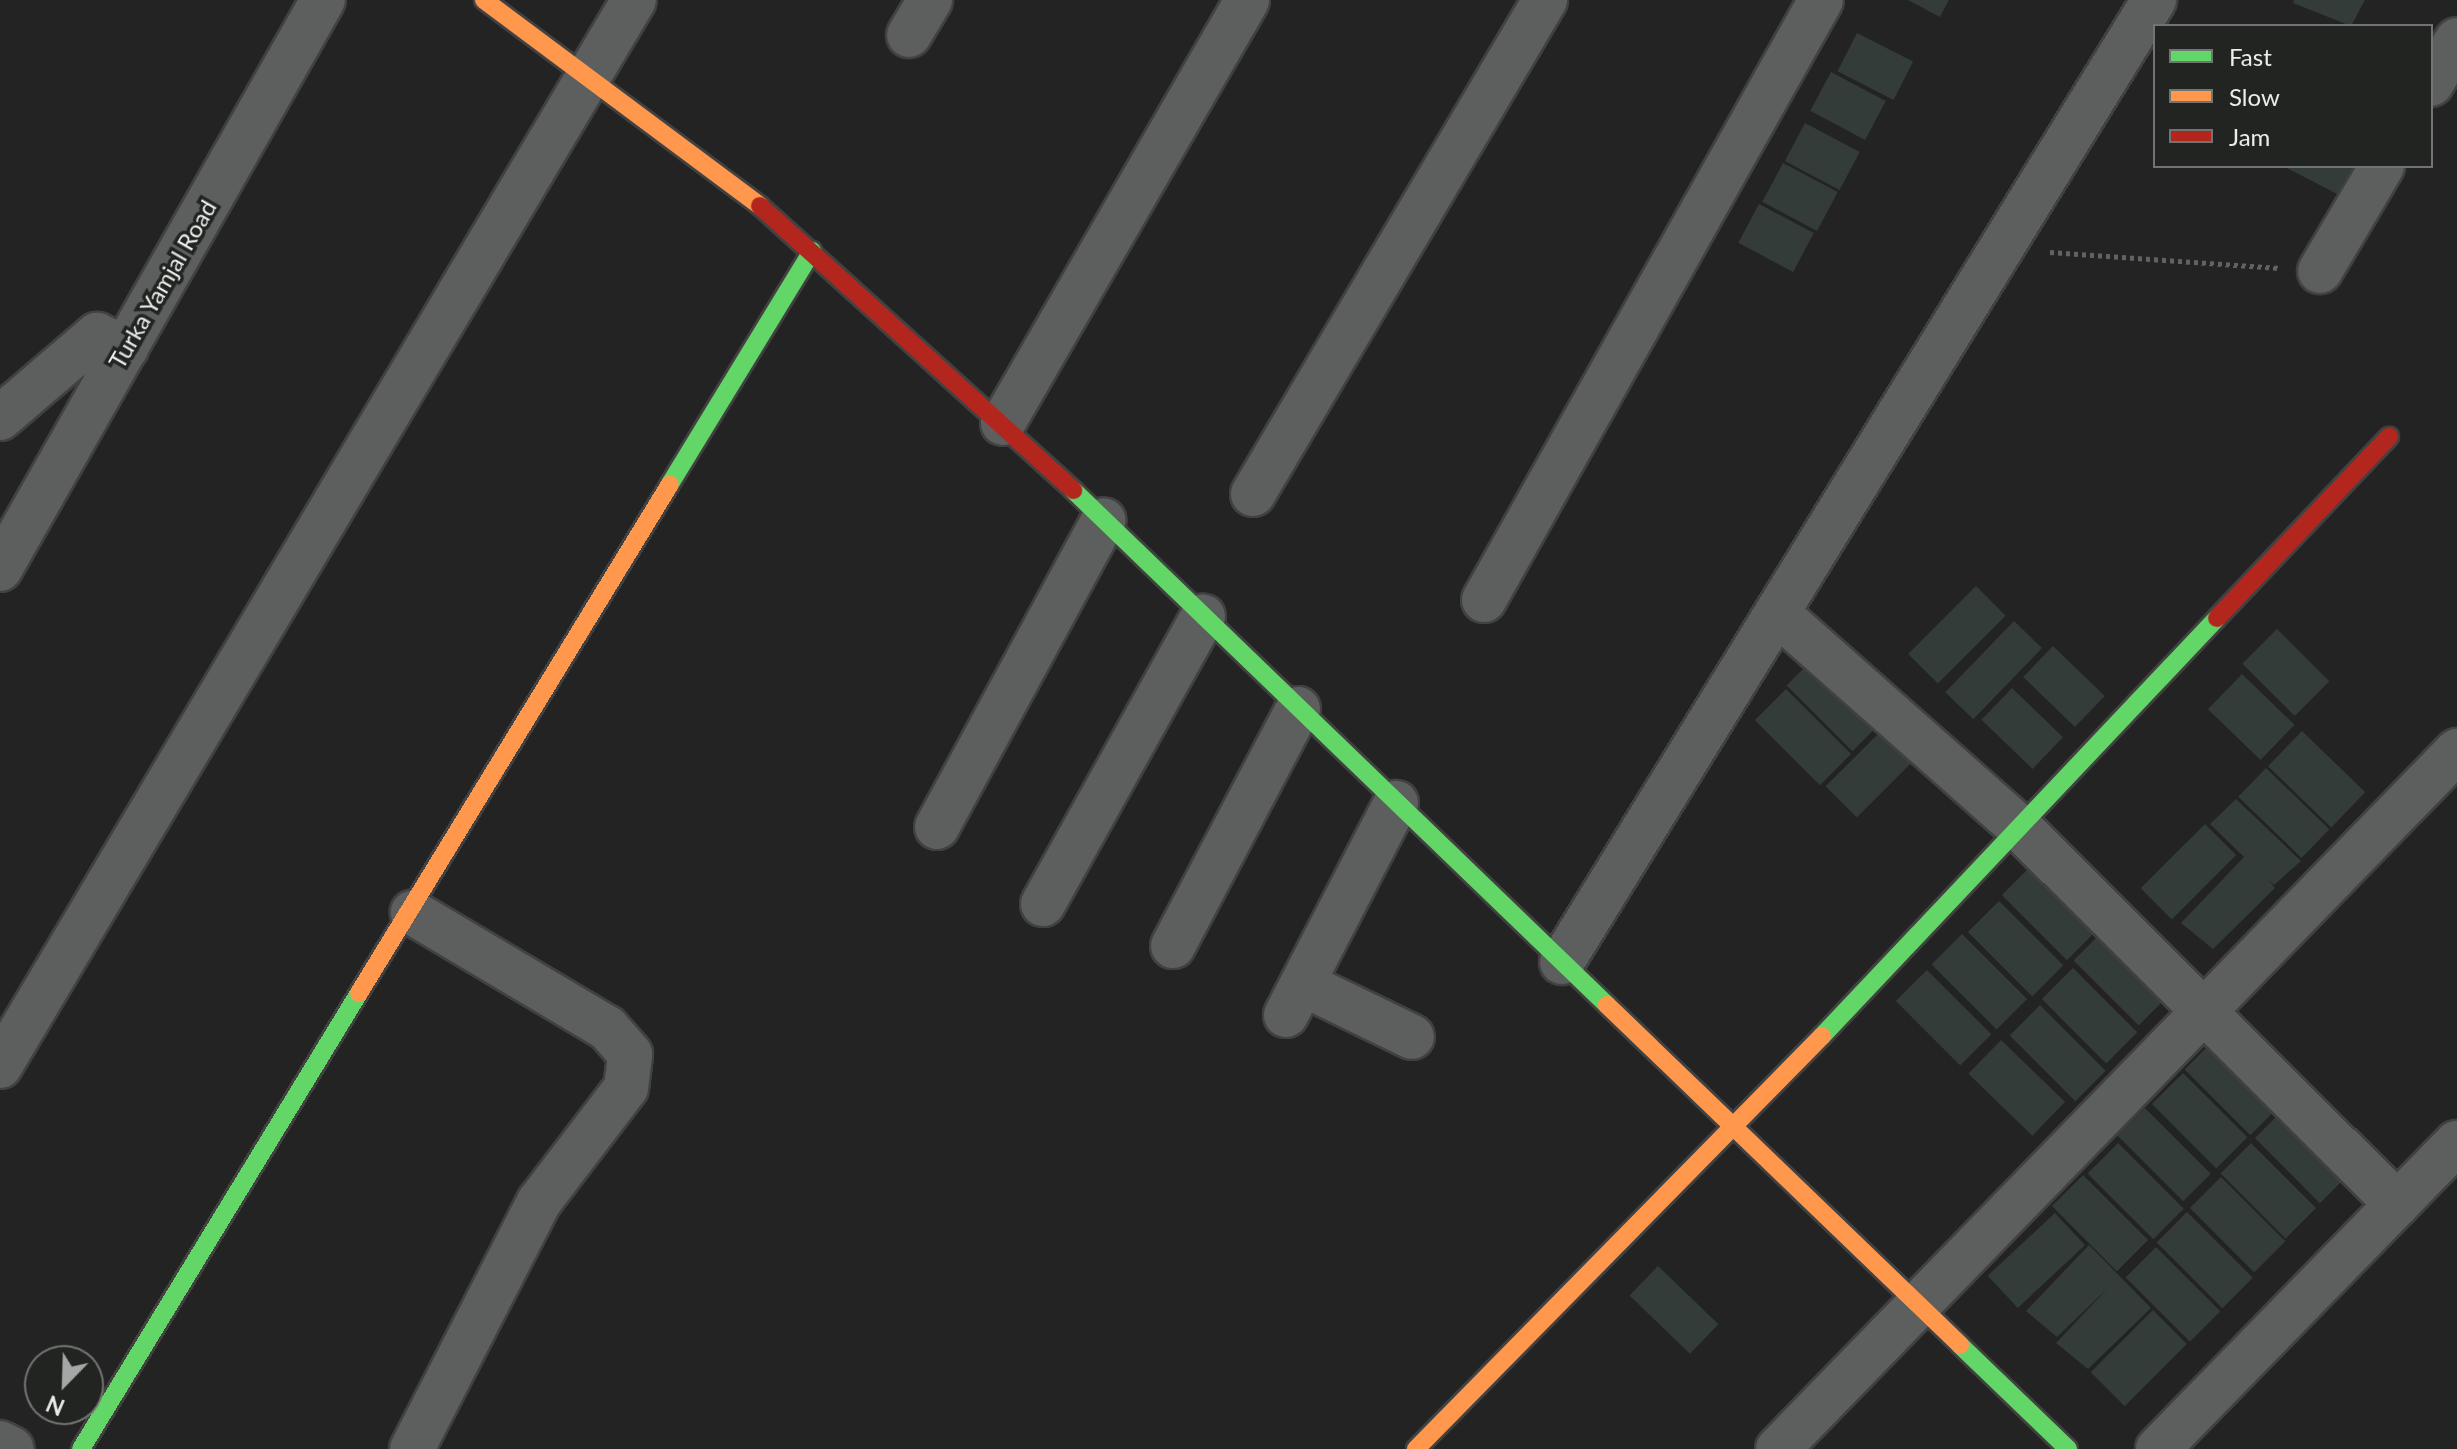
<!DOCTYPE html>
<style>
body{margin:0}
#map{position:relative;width:2457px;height:1449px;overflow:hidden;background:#232323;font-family:Lato,sans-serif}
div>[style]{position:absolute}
.building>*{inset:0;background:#333c38;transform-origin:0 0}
.path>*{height:5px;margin-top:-2.5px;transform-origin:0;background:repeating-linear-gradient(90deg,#616261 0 4px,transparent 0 8px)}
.roads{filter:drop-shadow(2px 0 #414141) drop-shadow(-2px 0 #414141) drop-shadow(0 2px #414141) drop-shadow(0 -2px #414141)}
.street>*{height:44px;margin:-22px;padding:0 22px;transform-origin:22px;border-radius:22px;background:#5d5e5e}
.fast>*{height:18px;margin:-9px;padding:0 9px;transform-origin:9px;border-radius:9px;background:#63d668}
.slow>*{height:18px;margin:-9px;padding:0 9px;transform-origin:9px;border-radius:9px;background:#ff974d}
.jam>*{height:18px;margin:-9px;padding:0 9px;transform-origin:9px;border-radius:9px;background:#b3261e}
span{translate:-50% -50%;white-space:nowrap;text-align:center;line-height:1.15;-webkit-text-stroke:7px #222422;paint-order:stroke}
.street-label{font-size:24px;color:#ebedec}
.legend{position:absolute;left:2153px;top:24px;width:280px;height:144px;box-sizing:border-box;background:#222422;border:2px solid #727473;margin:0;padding:10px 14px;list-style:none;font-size:24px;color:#ebedec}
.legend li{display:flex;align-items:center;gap:16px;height:40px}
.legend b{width:40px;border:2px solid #727473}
.north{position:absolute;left:24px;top:1345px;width:80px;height:80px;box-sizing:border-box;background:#222422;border:2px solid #727473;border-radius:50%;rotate:203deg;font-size:22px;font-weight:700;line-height:32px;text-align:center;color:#ebedec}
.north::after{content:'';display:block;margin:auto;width:28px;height:36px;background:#a5a6a6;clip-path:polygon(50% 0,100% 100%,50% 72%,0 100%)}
</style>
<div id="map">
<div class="building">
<i style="clip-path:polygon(1908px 0,1949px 0,1940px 17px)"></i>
<i style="clip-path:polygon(2365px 0,2351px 26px,2293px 3px,2294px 0)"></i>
<i style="left:1857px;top:33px;width:63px;height:43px;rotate:27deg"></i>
<i style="left:1831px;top:72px;width:62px;height:44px;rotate:28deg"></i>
<i style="left:1805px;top:123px;width:62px;height:43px;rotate:28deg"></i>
<i style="left:1783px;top:163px;width:62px;height:44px;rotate:28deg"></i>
<i style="clip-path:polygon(2283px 166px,2355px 166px,2339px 195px)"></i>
<i style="left:1759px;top:204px;width:62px;height:44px;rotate:28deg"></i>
<i style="left:1976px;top:586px;width:42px;height:96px;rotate:45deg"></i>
<i style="left:2014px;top:621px;width:39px;height:99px;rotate:44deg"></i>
<i style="left:2277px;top:629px;width:74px;height:49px;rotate:45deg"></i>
<i style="left:2053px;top:646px;width:72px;height:43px;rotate:44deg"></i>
<i style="left:1817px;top:655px;width:93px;height:43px;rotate:45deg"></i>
<i style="left:2242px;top:674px;width:73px;height:49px;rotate:44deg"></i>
<i style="left:2012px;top:688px;width:71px;height:44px;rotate:44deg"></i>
<i style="left:1786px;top:689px;width:92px;height:44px;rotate:45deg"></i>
<i style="left:1890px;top:722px;width:44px;height:91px;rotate:45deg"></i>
<i style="left:2302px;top:731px;width:88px;height:49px;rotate:44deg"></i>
<i style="left:2266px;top:768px;width:88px;height:40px;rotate:44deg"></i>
<i style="clip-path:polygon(2236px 799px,2301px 861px,2274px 885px,2268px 879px,2275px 888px,2213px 949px,2181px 923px,2244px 857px,2210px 824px)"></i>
<i style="left:2205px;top:824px;width:44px;height:91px;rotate:45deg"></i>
<i style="left:2033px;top:864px;width:92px;height:44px;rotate:45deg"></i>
<i style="left:1999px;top:901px;width:91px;height:44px;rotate:45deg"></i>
<i style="left:2104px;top:930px;width:92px;height:43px;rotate:45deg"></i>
<i style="left:1962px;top:934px;width:92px;height:43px;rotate:45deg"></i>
<i style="left:2073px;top:968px;width:91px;height:44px;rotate:45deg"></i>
<i style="left:1927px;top:970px;width:91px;height:44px;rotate:45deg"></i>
<i style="left:2040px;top:1005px;width:93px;height:43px;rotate:45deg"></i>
<i style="left:2215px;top:1039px;width:93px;height:43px;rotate:45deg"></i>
<i style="left:2001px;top:1040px;width:89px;height:47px;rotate:44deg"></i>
<i style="left:2183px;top:1073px;width:91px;height:44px;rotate:45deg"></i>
<i style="left:2286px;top:1107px;width:92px;height:44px;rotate:45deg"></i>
<i style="left:2145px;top:1108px;width:93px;height:39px;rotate:45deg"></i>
<i style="left:2118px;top:1143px;width:93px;height:43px;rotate:45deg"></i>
<i style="left:2251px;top:1143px;width:92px;height:43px;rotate:45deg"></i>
<i style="left:2083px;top:1175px;width:92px;height:44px;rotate:45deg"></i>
<i style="left:2221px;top:1177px;width:91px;height:44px;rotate:45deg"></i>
<i style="left:2187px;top:1212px;width:93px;height:43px;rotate:45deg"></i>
<i style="left:2055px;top:1213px;width:44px;height:92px;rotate:47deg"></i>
<i style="clip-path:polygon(2089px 1245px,2151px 1308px,2088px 1369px,2056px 1343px,2108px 1288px,2057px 1337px,2026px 1311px)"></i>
<i style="left:2156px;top:1247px;width:91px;height:43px;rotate:45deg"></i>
<i style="left:1658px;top:1266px;width:84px;height:41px;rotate:44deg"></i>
<i style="left:2153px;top:1310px;width:48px;height:88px;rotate:45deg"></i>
</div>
<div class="path">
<i style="left:2050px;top:252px;width:230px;rotate:4deg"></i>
</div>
<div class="roads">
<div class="street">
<i style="left:909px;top:35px;width:41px;rotate:-59deg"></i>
<i style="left:2431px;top:84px;width:51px;rotate:-59.4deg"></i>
<i style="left:2320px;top:271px;width:122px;rotate:-59.4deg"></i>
<i style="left:0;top:418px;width:128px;rotate:-40.6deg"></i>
<i style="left:97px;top:335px;width:32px;rotate:24deg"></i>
<i style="left:1003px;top:423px;width:488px;rotate:-60deg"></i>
<i style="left:1253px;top:494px;width:574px;rotate:-59.41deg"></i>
<i style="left:0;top:569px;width:654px;rotate:-60.42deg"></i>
<i style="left:1484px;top:600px;width:688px;rotate:-60.68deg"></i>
<i style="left:1777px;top:613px;width:323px;rotate:41.5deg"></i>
<i style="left:2019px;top:827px;width:534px;rotate:44.92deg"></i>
<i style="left:937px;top:827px;width:349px;rotate:-61.5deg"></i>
<i style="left:1043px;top:904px;width:329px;rotate:-60.9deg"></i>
<i style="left:1173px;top:946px;width:268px;rotate:-62.2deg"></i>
<i style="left:1562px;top:962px;width:1130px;rotate:-58.39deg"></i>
<i style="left:1303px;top:984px;width:121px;rotate:25.9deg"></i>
<i style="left:1286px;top:1015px;width:239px;rotate:-62.6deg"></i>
<i style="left:0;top:1066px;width:1240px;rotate:-59.26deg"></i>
<i style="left:0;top:1443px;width:13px;rotate:27deg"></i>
<i style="left:412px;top:1449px;width:278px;rotate:-62.8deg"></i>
<i style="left:539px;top:1202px;width:143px;rotate:-52.7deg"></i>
<i style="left:626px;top:1088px;width:34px;rotate:-83deg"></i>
<i style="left:630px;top:1054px;width:35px;rotate:-131deg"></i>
<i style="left:607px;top:1028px;width:226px;rotate:-149.3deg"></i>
<i style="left:1778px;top:1449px;width:974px;rotate:-45.79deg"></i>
<i style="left:2158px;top:1449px;width:428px;rotate:-45.7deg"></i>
</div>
<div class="fast">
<i style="left:670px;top:484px;width:273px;rotate:-58.6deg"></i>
<i style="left:1073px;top:490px;width:742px;rotate:43.96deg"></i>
<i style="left:1822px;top:1036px;width:575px;rotate:-46.62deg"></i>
<i style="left:1960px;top:1345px;width:150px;rotate:43.9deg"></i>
<i style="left:81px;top:1449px;width:534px;rotate:-58.63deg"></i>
</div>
<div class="slow">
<i style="left:484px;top:0;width:344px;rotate:36.7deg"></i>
<i style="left:359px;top:993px;width:596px;rotate:-58.57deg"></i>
<i style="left:1607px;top:1005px;width:490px;rotate:43.9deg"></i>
<i style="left:1416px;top:1449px;width:579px;rotate:-45.49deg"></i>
</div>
<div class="jam">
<i style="left:760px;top:206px;width:423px;rotate:42.2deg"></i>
<i style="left:2217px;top:618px;width:250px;rotate:-46.5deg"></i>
</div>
</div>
<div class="street-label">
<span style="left:162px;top:284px;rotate:-60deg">Turka Yamjal Road</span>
</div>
<ul class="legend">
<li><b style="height:10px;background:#63d668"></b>Fast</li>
<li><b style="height:10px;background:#ff974d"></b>Slow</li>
<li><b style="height:10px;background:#b3261e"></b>Jam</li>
</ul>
<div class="north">N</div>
</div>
